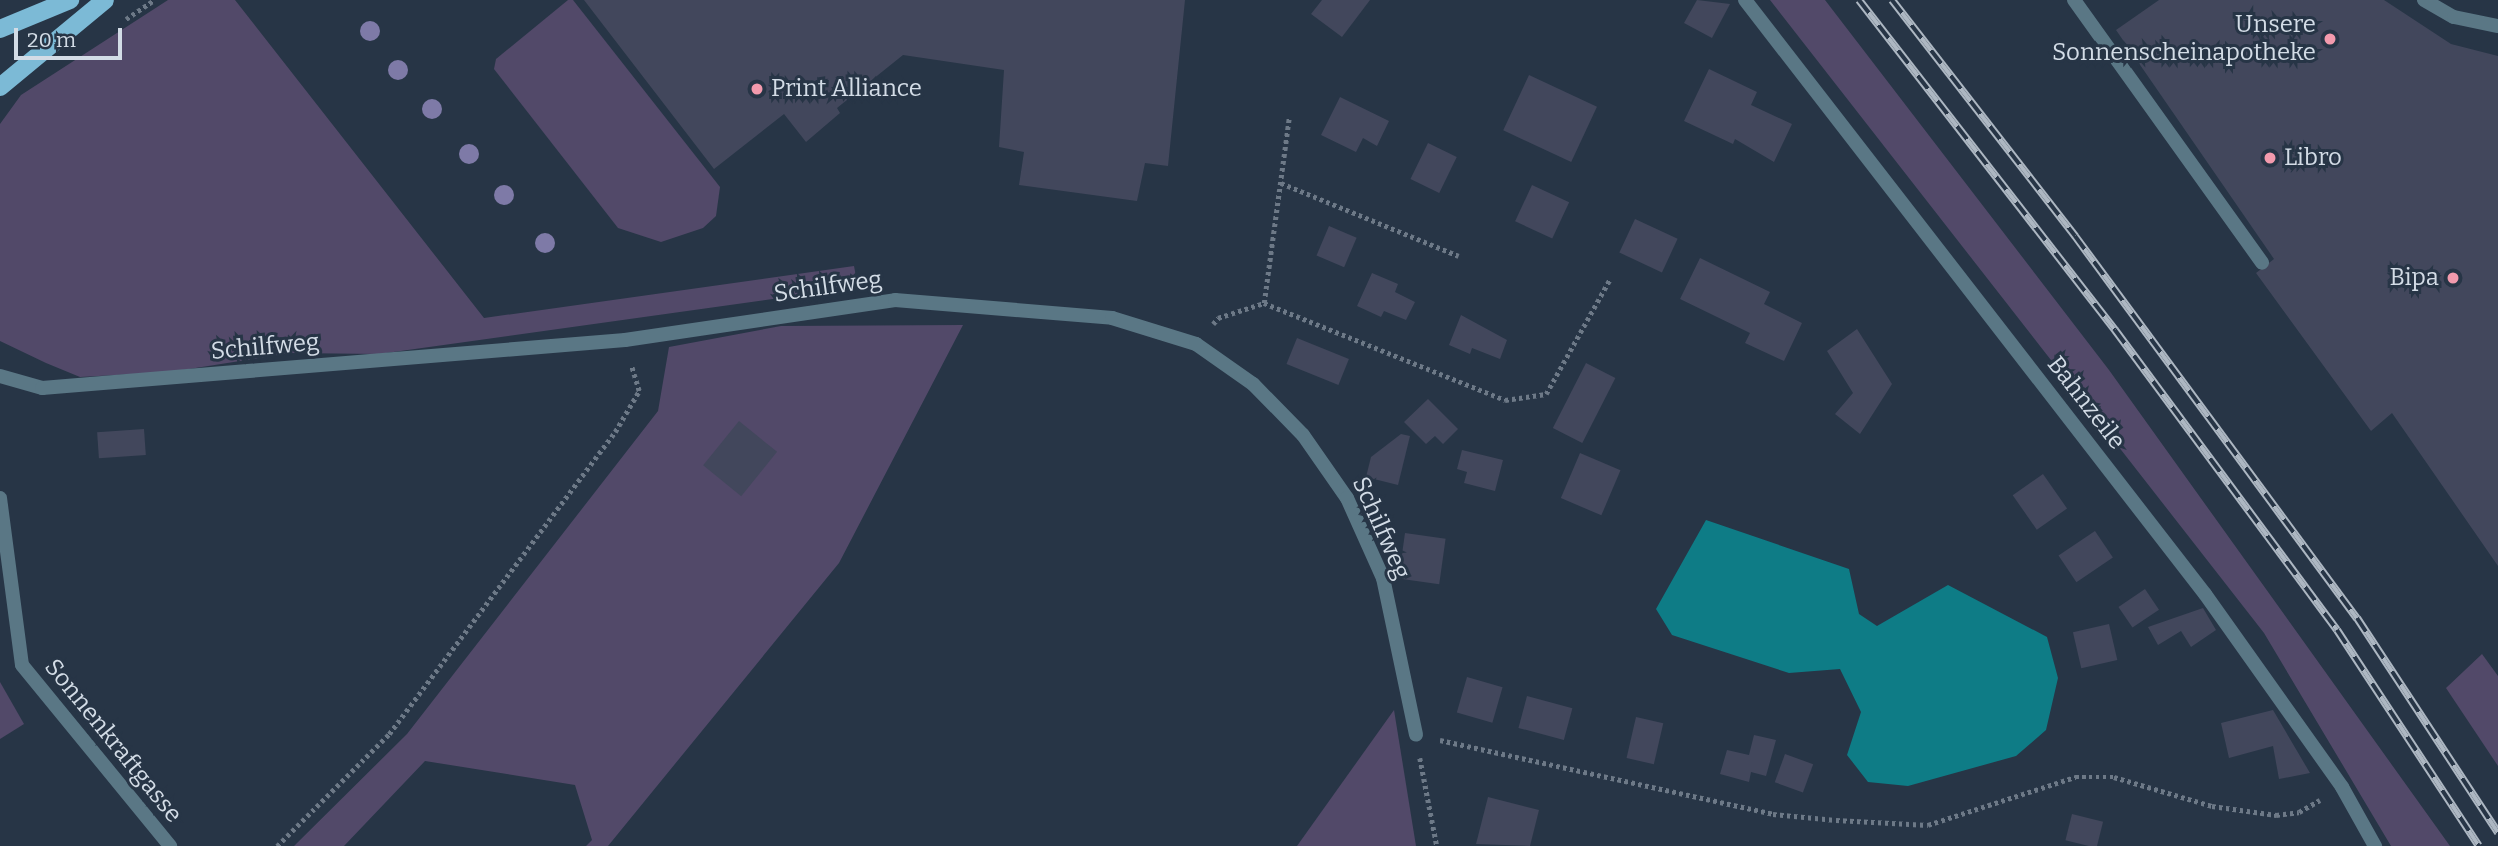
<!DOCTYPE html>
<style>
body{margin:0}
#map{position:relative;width:2498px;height:846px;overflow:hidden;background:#273546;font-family:Bitter,serif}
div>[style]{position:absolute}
.green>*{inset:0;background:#524969}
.water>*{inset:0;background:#0e7c86}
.building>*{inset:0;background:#42475c;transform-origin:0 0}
.path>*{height:4.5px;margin-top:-2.25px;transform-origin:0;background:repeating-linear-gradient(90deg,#6d7987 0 3.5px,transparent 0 7px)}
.service>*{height:14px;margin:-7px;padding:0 7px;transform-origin:7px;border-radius:7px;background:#5a7785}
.minor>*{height:14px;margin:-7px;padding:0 7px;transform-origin:7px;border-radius:7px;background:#5a7785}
.primary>*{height:18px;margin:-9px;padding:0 9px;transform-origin:9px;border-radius:9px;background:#7cbad6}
.rail>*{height:8px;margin-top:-4px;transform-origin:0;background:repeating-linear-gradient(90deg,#273546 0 16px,#adb7c2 0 32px);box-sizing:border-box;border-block:2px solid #adb7c2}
.trees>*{width:20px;height:20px;margin:-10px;border-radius:50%;background:#7e7aa7}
.dots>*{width:19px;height:19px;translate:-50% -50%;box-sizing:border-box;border:4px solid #273546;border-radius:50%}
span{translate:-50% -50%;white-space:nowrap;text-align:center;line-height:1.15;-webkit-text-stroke:6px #273546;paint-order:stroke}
.poi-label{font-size:24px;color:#d3dce6}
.right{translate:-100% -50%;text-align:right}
.left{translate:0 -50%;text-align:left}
.street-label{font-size:24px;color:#d3dce6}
.scale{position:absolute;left:14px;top:28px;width:108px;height:32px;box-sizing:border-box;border:4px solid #d3dce6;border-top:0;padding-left:9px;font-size:21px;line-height:24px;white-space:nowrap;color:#d3dce6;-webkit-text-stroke:5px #273546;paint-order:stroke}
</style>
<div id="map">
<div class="green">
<i style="clip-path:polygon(168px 0,235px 0,484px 318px,854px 266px,858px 287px,379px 354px,291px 353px,170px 372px,80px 377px,46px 363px,0 341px,0 124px,21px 95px)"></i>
<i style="clip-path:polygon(568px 0,573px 0,720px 187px,716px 216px,703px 228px,661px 242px,618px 228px,494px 69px,496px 59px)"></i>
<i style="clip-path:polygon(1770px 0,1825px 0,2109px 370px,2450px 846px,2391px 846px,2264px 633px)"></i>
<i style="clip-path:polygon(963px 325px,839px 563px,608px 846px,586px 846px,592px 840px,575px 785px,425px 761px,344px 846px,294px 846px,407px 734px,658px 411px,669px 347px,781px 326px)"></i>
<i style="clip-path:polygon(2482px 654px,2498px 676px,2498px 766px,2446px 688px)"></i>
<i style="clip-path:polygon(0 682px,24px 724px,0 739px)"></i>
<i style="clip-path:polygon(1394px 710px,1416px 846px,1297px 846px)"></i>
</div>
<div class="water">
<i style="clip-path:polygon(1706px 520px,1849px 569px,1859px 614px,1877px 626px,1948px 585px,2047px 637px,2058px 678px,2046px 730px,2016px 756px,1908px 786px,1868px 782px,1847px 755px,1861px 712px,1840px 669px,1789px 673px,1672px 635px,1656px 609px)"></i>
</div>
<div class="building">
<i style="clip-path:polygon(584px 0,1185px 0,1168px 166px,1145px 163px,1137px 201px,1019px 185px,1024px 152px,999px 147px,1004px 70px,903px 55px,837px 108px,840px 113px,806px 142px,784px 114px,714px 169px)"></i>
<i style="clip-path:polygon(1322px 0,1370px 0,1342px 37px,1311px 14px)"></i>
<i style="clip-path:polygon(1697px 0,1730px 4px,1712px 38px,1684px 23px)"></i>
<i style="clip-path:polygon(2159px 0,2384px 0,2451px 44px,2498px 56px,2498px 566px,2392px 413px,2371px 431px,2256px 273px,2274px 259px,2116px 30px)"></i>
<i style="clip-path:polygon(1709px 69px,1757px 92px,1751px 105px,1792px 124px,1774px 162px,1735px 139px,1733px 144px,1684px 121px)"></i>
<i style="left:1529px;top:75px;width:75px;height:61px;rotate:25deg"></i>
<i style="clip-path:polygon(1340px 97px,1389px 121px,1377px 146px,1363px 138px,1356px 152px,1321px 135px)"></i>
<i style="left:1428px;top:143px;width:32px;height:40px;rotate:26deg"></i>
<i style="left:1532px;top:185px;width:41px;height:40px;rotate:25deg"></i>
<i style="left:1635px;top:219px;width:47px;height:37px;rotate:25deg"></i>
<i style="left:1329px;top:226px;width:30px;height:32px;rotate:23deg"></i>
<i style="clip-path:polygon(1700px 258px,1770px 292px,1764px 304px,1802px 323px,1784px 361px,1745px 343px,1750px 333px,1680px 299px)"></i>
<i style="clip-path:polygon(1372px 273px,1398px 284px,1395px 292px,1415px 302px,1406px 320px,1384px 311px,1381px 317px,1357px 306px)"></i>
<i style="clip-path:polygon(1461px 315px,1507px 340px,1500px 359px,1472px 348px,1470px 354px,1449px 345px)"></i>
<i style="clip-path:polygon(1857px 329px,1892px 384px,1860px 434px,1835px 414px,1853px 393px,1827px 351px)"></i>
<i style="left:1297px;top:338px;width:56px;height:28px;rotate:22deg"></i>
<i style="left:1586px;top:363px;width:33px;height:73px;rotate:27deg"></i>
<i style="clip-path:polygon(1428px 399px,1458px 429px,1443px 444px,1435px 436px,1426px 444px,1404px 422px)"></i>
<i style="left:739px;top:421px;width:49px;height:57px;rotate:39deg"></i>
<i style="left:144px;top:429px;width:26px;height:47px;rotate:86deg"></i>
<i style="clip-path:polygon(1401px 434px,1410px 436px,1398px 485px,1366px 477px,1371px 457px)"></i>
<i style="clip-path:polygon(1462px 450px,1503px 460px,1495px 491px,1464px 483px,1467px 472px,1457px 469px)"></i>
<i style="left:1580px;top:453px;width:44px;height:49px;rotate:23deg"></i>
<i style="left:2043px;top:474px;width:42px;height:37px;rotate:55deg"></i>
<i style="left:2095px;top:531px;width:32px;height:44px;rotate:56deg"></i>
<i style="left:1405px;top:533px;width:41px;height:46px;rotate:8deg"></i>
<i style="left:2145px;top:589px;width:25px;height:32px;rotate:56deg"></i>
<i style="clip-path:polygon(2203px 608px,2216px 630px,2191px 647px,2181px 631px,2158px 645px,2148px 627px)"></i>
<i style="left:2109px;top:624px;width:37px;height:37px;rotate:77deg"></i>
<i style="left:1467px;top:677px;width:37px;height:37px;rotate:16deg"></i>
<i style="left:1527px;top:696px;width:47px;height:33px;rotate:15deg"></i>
<i style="clip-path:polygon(2273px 710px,2310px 773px,2279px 779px,2273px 746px,2229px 758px,2221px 723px)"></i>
<i style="left:1636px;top:717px;width:28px;height:42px;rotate:13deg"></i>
<i style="clip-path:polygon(1754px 735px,1776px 740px,1766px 776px,1751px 772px,1749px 782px,1720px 774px,1727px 750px,1749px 755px)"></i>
<i style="left:1785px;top:754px;width:30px;height:30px;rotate:20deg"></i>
<i style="clip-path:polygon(1488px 797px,1539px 810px,1530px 846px,1476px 844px)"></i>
<i style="left:2072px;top:814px;width:32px;height:27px;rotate:14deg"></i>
</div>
<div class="path">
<i style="left:126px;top:19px;width:34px;rotate:-34deg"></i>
<i style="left:1281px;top:183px;width:192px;rotate:22.3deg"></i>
<i style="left:1264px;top:303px;width:187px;rotate:-82.3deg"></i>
<i style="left:1213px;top:324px;width:8px;rotate:-50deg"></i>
<i style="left:1218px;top:318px;width:48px;rotate:-18.1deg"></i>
<i style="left:1264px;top:303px;width:260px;rotate:21.9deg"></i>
<i style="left:1505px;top:400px;width:41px;rotate:-8.3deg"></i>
<i style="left:1546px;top:394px;width:132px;rotate:-60.9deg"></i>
<i style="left:1440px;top:740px;width:341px;rotate:12.5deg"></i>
<i style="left:1773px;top:814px;width:63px;rotate:5.4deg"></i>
<i style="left:1836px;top:820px;width:92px;rotate:3.1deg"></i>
<i style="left:1928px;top:825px;width:155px;rotate:-18.1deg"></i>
<i style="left:2075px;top:777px;width:39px"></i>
<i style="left:2114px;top:777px;width:102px;rotate:16.5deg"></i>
<i style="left:2212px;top:806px;width:65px;rotate:8deg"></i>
<i style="left:2276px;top:815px;width:23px;rotate:-7deg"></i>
<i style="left:2299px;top:812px;width:24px;rotate:-30deg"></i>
<i style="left:1420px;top:758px;width:90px;rotate:79.1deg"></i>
<i style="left:277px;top:846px;width:158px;rotate:-45deg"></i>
<i style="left:389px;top:734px;width:377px;rotate:-53.2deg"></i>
<i style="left:615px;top:432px;width:48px;rotate:-59.7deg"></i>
<i style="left:639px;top:391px;width:27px;rotate:-107deg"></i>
</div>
<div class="service">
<i style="left:2074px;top:0;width:323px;rotate:54.4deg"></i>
<i style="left:2424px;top:0;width:34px;rotate:30deg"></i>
<i style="left:2454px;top:17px;width:45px;rotate:11.6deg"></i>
<i style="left:0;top:498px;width:168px;rotate:82.5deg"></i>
<i style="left:22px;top:665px;width:234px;rotate:50.7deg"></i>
</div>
<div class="minor">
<i style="left:1745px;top:0;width:751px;rotate:52.25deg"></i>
<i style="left:2205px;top:594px;width:237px;rotate:54.6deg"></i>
<i style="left:2342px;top:787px;width:68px;rotate:60.8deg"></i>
<i style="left:0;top:376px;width:44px;rotate:15.9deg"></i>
<i style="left:42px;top:388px;width:585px;rotate:-4.71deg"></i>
<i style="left:625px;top:340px;width:273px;rotate:-8.4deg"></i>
<i style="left:895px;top:300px;width:218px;rotate:4.7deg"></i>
<i style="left:1112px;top:318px;width:88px;rotate:17.2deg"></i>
<i style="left:1196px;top:344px;width:70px;rotate:35.1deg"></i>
<i style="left:1253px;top:384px;width:71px;rotate:45.6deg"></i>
<i style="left:1303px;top:435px;width:77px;rotate:55.1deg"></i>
<i style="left:1347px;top:498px;width:88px;rotate:65.8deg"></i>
<i style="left:1383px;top:578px;width:160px;rotate:78.1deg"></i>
</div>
<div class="primary">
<i style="left:0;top:29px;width:76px;rotate:-22.5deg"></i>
<i style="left:0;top:87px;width:136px;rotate:-39.6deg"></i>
</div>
<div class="rail">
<i style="left:1859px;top:0;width:418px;rotate:52.2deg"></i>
<i style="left:2115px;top:330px;width:373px;rotate:53.5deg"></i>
<i style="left:2337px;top:630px;width:258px;rotate:56.7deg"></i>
<i style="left:1892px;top:0;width:299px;rotate:52.2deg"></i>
<i style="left:2075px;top:236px;width:475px;rotate:53.6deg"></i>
<i style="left:2357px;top:618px;width:257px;rotate:56.7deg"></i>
</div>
<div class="trees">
<i style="left:370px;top:31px"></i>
<i style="left:398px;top:70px"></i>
<i style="left:432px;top:109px"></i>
<i style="left:469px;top:154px"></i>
<i style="left:504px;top:195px"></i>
<i style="left:545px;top:243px"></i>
</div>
<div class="dots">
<i style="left:2330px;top:39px;background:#f29aad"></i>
<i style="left:757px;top:89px;background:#f29aad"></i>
<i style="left:2270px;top:158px;background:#f29aad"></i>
<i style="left:2453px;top:278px;background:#f29aad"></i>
</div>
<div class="poi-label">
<span class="right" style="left:2316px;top:39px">Unsere<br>Sonnenscheinapotheke</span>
<span class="left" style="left:771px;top:89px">Print Alliance</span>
<span class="left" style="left:2284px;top:158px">Libro</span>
<span class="right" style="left:2439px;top:278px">Bipa</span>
</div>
<div class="street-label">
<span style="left:828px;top:287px;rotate:-8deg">Schilfweg</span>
<span style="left:265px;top:347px;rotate:-5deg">Schilfweg</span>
<span style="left:2086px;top:403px;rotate:52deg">Bahnzeile</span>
<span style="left:1381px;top:528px;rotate:66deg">Schilfweg</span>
<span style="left:113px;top:741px;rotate:51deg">Sonnenkraftgasse</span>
</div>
<div class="scale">20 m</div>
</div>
